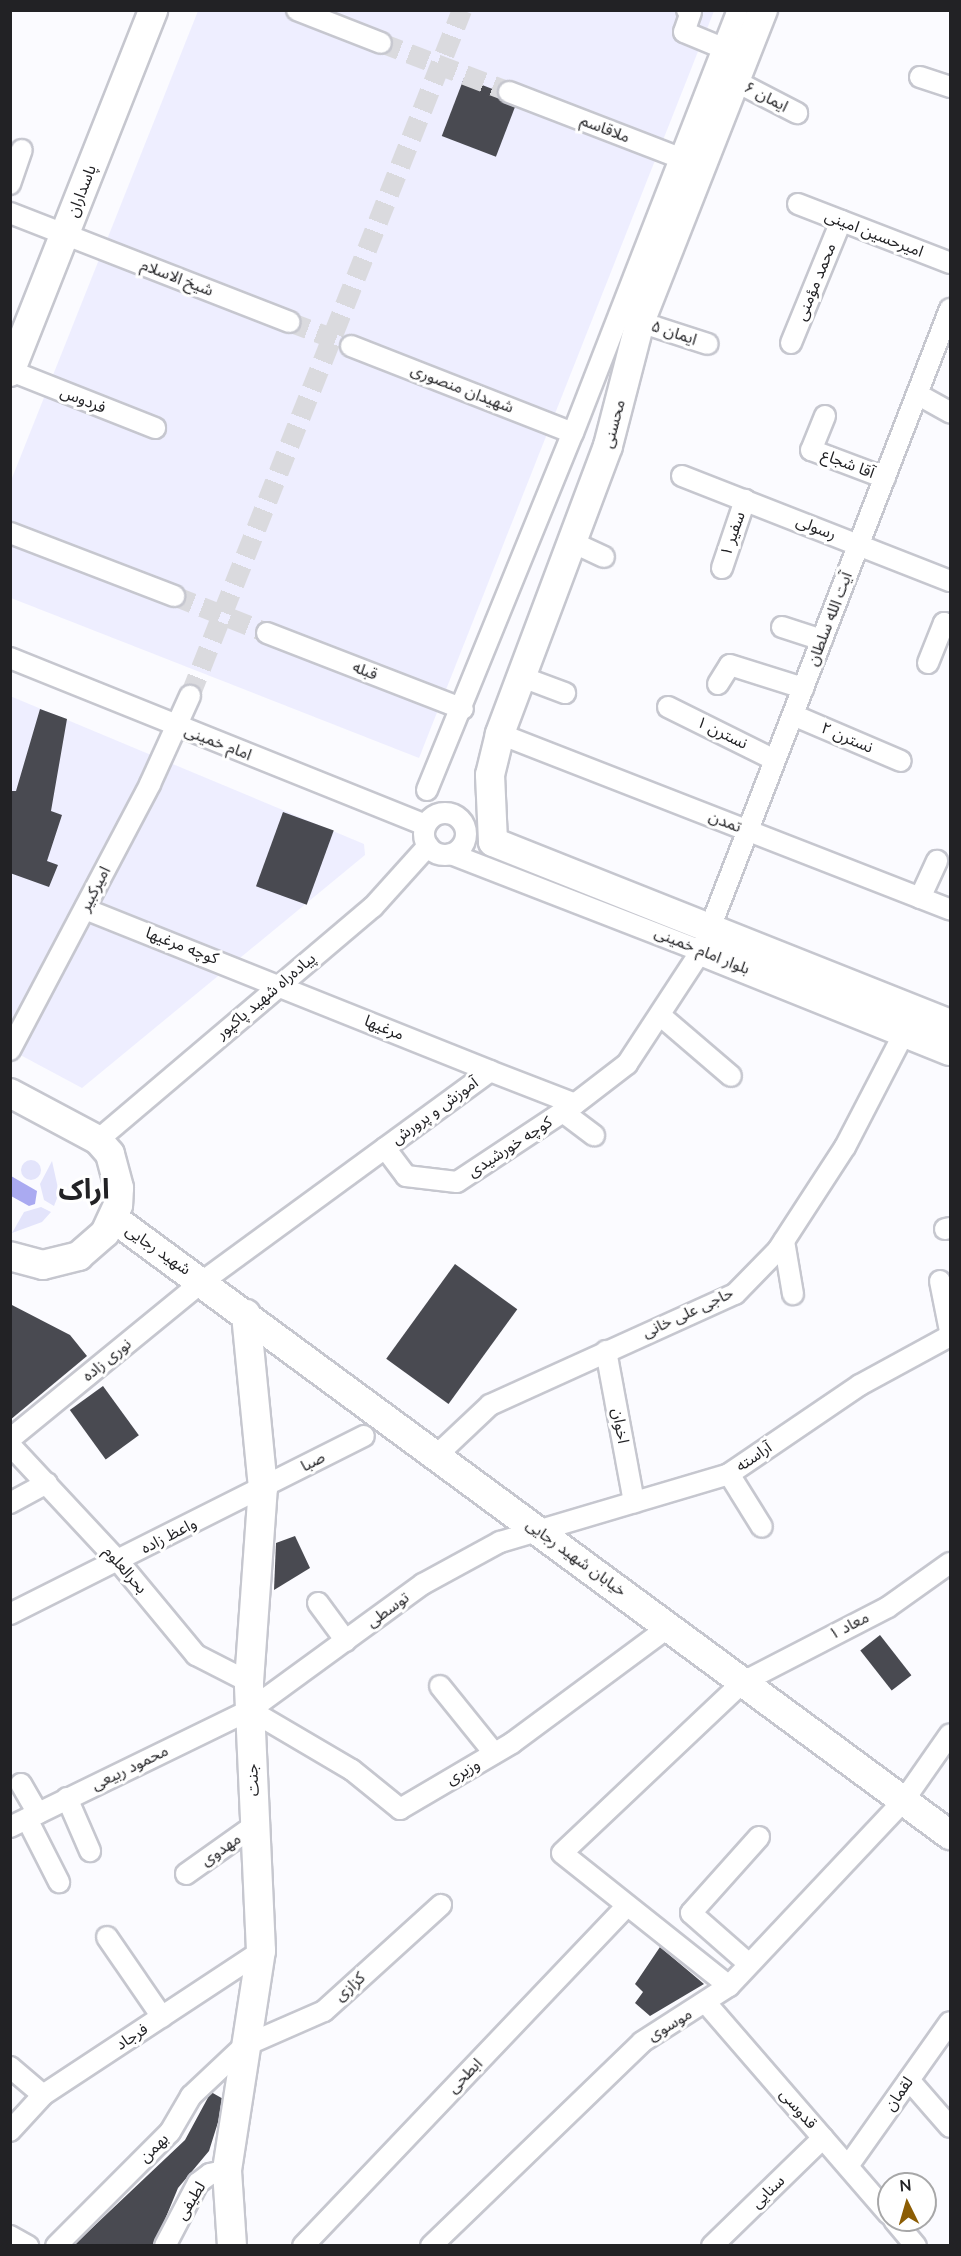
<!DOCTYPE html>
<meta charset="utf-8">
<style>
body{margin:0}
#map{position:relative;width:961px;height:2256px;overflow:hidden;background:#fbfbff;font-family:"Nunito Sans","Noto Sans Arabic",sans-serif}
div>[style]{position:absolute}
.built>*{inset:0;background:#eef}
.green>*{inset:0;background:#e3e4fb}
.round{border-radius:50%}
.water>*{inset:0;background:#aaaaf1}
.building>*{inset:0;background:#494a51;transform-origin:0 0}
.street-tunnel>*{height:20px;margin-top:-10px;transform-origin:0;background:repeating-linear-gradient(90deg,#dadade 0 20px,transparent 0 30px)}
.roads{filter:drop-shadow(2px 0 #c6c7cf) drop-shadow(-2px 0 #c6c7cf) drop-shadow(0 2px #c6c7cf) drop-shadow(0 -2px #c6c7cf)}
.street>*{height:20px;margin:-10px;padding:0 10px;transform-origin:10px;border-radius:10px;background:#fff}
.street>.ring{margin:-10px;padding:0;box-sizing:content-box;background:none;border:20px solid #fff;border-radius:50%}
.secondary>*{height:28px;margin:-14px;padding:0 14px;transform-origin:14px;border-radius:14px;background:#fff}
span{translate:-50% -50%;white-space:nowrap;text-align:center;line-height:1.15;-webkit-text-stroke:6px #fff;paint-order:stroke}
.street-label{font-size:16px;color:#222225}
.town-label{font-size:28px;color:#222225;font-weight:700}
.frame{position:absolute;inset:0;border:12px solid #222225;pointer-events:none}
.north{position:absolute;left:877px;top:2172px;width:60px;height:60px;box-sizing:border-box;background:#fff;border:2px solid #a7a7a8;border-radius:50%;rotate:355deg;font-size:16px;font-weight:700;line-height:24px;text-align:center;color:#222225}
.north::after{content:'';display:block;margin:auto;width:21px;height:27px;background:#8c5d04;clip-path:polygon(50% 0,100% 100%,50% 72%,0 100%)}
</style>
<div id="map">
<div class="built">
<i style="clip-path:polygon(198px 11px,714px 11px,419px 758px,11px 598px,10px 483px)"></i>
<i style="clip-path:polygon(10px 696px,364px 844px,365px 855px,82px 1088px,11px 1050px)"></i>
</div>
<div class="green">
<i class="round" style="left:21px;top:1160px;width:20px;height:20px"></i>
<i style="clip-path:polygon(52px 1161px,59px 1193px,54px 1206px,44px 1200px,40px 1184px)"></i>
<i style="clip-path:polygon(41px 1207px,51px 1212px,42px 1222px,12px 1233px,24px 1212px)"></i>
</div>
<div class="water">
<i style="clip-path:polygon(11px 1176px,37px 1191px,35px 1204px,29px 1206px,11px 1196px)"></i>
</div>
<div class="building">
<i style="left:464px;top:78px;width:58px;height:62px;rotate:21deg"></i>
<i style="clip-path:polygon(40px 709px,67px 719px,51px 811px,62px 815px,47px 861px,58px 865px,49px 887px,10px 873px,10px 791px,16px 791px)"></i>
<i style="left:283px;top:812px;width:54px;height:79px;rotate:20deg"></i>
<i style="left:455px;top:1264px;width:77px;height:117px;rotate:36deg"></i>
<i style="clip-path:polygon(10px 1304px,70px 1335px,87px 1356px,10px 1420px)"></i>
<i style="left:103px;top:1386px;width:61px;height:41px;rotate:54deg"></i>
<i style="clip-path:polygon(295px 1536px,310px 1568px,274px 1590px,276px 1543px)"></i>
<i style="left:880px;top:1635px;width:51px;height:25px;rotate:52deg"></i>
<i style="clip-path:polygon(660px 1947px,704px 1984px,650px 2016px,635px 2003px,643px 1992px,635px 1984px)"></i>
<i style="clip-path:polygon(211px 2092px,225px 2100px,209px 2151px,178px 2188px,154px 2246px,73px 2246px,185px 2140px)"></i>
</div>
<div class="street-tunnel">
<i style="left:381px;top:43px;width:137px;rotate:20.9deg"></i>
<i style="left:289px;top:322px;width:57px;rotate:20.7deg"></i>
<i style="left:174px;top:596px;width:100px;rotate:21.7deg"></i>
<i style="left:190px;top:696px;width:738px;rotate:-68.37deg"></i>
</div>
<div class="roads">
<div class="street">
<i style="left:297px;top:10px;width:90px;rotate:21.4deg"></i>
<i style="left:687px;top:10px;width:4px;rotate:27deg"></i>
<i style="left:691px;top:12px;width:21px;rotate:109deg"></i>
<i style="left:684px;top:32px;width:55px;rotate:22.4deg"></i>
<i style="left:920px;top:77px;width:32px;rotate:18deg"></i>
<i style="left:735px;top:81px;width:70px;rotate:27.3deg"></i>
<i style="left:509px;top:92px;width:197px;rotate:21.1deg"></i>
<i style="left:10px;top:184px;width:36px;rotate:-71deg"></i>
<i style="left:798px;top:204px;width:163px;rotate:21.2deg"></i>
<i style="left:10px;top:213px;width:300px;rotate:21.3deg"></i>
<i style="left:640px;top:322px;width:71px;rotate:17.9deg"></i>
<i style="left:791px;top:343px;width:132px;rotate:-67.7deg"></i>
<i style="left:351px;top:346px;width:238px;rotate:21.4deg"></i>
<i style="left:11px;top:371px;width:155px;rotate:21.6deg"></i>
<i style="left:917px;top:394px;width:38px;rotate:29deg"></i>
<i style="left:825px;top:416px;width:37px;rotate:112deg"></i>
<i style="left:811px;top:450px;width:79px;rotate:20.7deg"></i>
<i style="left:682px;top:476px;width:288px;rotate:21.4deg"></i>
<i style="left:10px;top:533px;width:176px;rotate:21deg"></i>
<i style="left:574px;top:543px;width:33px;rotate:25deg"></i>
<i style="left:722px;top:568px;width:72px;rotate:-71.3deg"></i>
<i style="left:782px;top:627px;width:42px;rotate:18deg"></i>
<i style="left:267px;top:633px;width:210px;rotate:21.2deg"></i>
<i style="left:10px;top:658px;width:448px;rotate:21.9deg"></i>
<i style="left:928px;top:663px;width:43px;rotate:-68.2deg"></i>
<i style="left:944px;top:623px;width:7px;rotate:27deg"></i>
<i style="left:522px;top:677px;width:46px;rotate:20.4deg"></i>
<i style="left:718px;top:684px;width:22px;rotate:-58deg"></i>
<i style="left:730px;top:665px;width:77px;rotate:17.5deg"></i>
<i style="left:668px;top:707px;width:119px;rotate:26.4deg"></i>
<i style="left:793px;top:715px;width:117px;rotate:23.1deg"></i>
<i style="left:500px;top:734px;width:483px;rotate:21.3deg"></i>
<i style="left:427px;top:790px;width:386px;rotate:-67.8deg"></i>
<i style="left:573px;top:433px;width:454px;rotate:-68.7deg"></i>
<i class="ring" style="left:424px;top:813px;width:22px;height:22px"></i>
<i style="left:920px;top:898px;width:41px;rotate:-65.3deg"></i>
<i style="left:85px;top:909px;width:436px;rotate:21.8deg"></i>
<i style="left:710px;top:928px;width:664px;rotate:-68.81deg"></i>
<i style="left:661px;top:1016px;width:92px;rotate:40.6deg"></i>
<i style="left:10px;top:1050px;width:301px;rotate:-62.2deg"></i>
<i style="left:150px;top:784px;width:97px;rotate:-65.6deg"></i>
<i style="left:563px;top:1112px;width:39px;rotate:37deg"></i>
<i style="left:98px;top:1140px;width:360px;rotate:-40.3deg"></i>
<i style="left:373px;top:907px;width:82px;rotate:-48deg"></i>
<i style="left:385px;top:1148px;width:35px;rotate:53deg"></i>
<i style="left:406px;top:1176px;width:51px;rotate:6.7deg"></i>
<i style="left:457px;top:1182px;width:141px;rotate:-33.5deg"></i>
<i style="left:945px;top:1229px;width:5px;rotate:-11deg"></i>
<i style="left:784px;top:1241px;width:54px;rotate:80.4deg"></i>
<i style="left:940px;top:1281px;width:51px;rotate:78.7deg"></i>
<i style="left:606px;top:1351px;width:154px;rotate:79.5deg"></i>
<i style="left:10px;top:1439px;width:248px;rotate:-39.3deg"></i>
<i style="left:202px;top:1282px;width:357px;rotate:-36.2deg"></i>
<i style="left:490px;top:1071px;width:91px;rotate:21.2deg"></i>
<i style="left:575px;top:1104px;width:66px;rotate:-37.6deg"></i>
<i style="left:627px;top:1064px;width:135px;rotate:-56.8deg"></i>
<i style="left:701px;top:951px;width:268px;rotate:-158.8deg"></i>
<i style="left:10px;top:1445px;width:160px;rotate:47deg"></i>
<i style="left:119px;top:1562px;width:121px;rotate:50.4deg"></i>
<i style="left:196px;top:1655px;width:59px;rotate:27deg"></i>
<i style="left:437px;top:1455px;width:73px;rotate:-43.3deg"></i>
<i style="left:490px;top:1405px;width:269px;rotate:-24.4deg"></i>
<i style="left:735px;top:1294px;width:62px;rotate:-45.7deg"></i>
<i style="left:778px;top:1250px;width:123px;rotate:-57deg"></i>
<i style="left:845px;top:1147px;width:128px;rotate:-62.6deg"></i>
<i style="left:729px;top:1474px;width:62px;rotate:58.1deg"></i>
<i style="left:10px;top:1503px;width:42px;rotate:-28.4deg"></i>
<i style="left:318px;top:1603px;width:47px;rotate:53.6deg"></i>
<i style="left:10px;top:1614px;width:396px;rotate:-26.7deg"></i>
<i style="left:440px;top:1686px;width:86px;rotate:51.1deg"></i>
<i style="left:250px;top:1710px;width:118px;rotate:30.5deg"></i>
<i style="left:352px;top:1770px;width:62px;rotate:39.1deg"></i>
<i style="left:400px;top:1809px;width:130px;rotate:-30.5deg"></i>
<i style="left:512px;top:1743px;width:195px;rotate:-36.5deg"></i>
<i style="left:21px;top:1784px;width:34px;rotate:60deg"></i>
<i style="left:67px;top:1798px;width:58px;rotate:66.5deg"></i>
<i style="left:27px;top:1819px;width:71px;rotate:63.1deg"></i>
<i style="left:10px;top:1827px;width:267px;rotate:-26deg"></i>
<i style="left:250px;top:1710px;width:214px;rotate:-36.1deg"></i>
<i style="left:423px;top:1584px;width:88px;rotate:-28.6deg"></i>
<i style="left:500px;top:1542px;width:239px;rotate:-16.5deg"></i>
<i style="left:729px;top:1474px;width:158px;rotate:-34.2deg"></i>
<i style="left:860px;top:1385px;width:102px;rotate:-28.6deg"></i>
<i style="left:186px;top:1874px;width:85px;rotate:-35.4deg"></i>
<i style="left:107px;top:1937px;width:97px;rotate:55.5deg"></i>
<i style="left:749px;top:1964px;width:77px;rotate:-138.7deg"></i>
<i style="left:691px;top:1913px;width:102px;rotate:-48.2deg"></i>
<i style="left:729px;top:1986px;width:213px;rotate:-141.5deg"></i>
<i style="left:562px;top:1853px;width:249px;rotate:-43.4deg"></i>
<i style="left:743px;top:1682px;width:163px;rotate:-27.3deg"></i>
<i style="left:888px;top:1607px;width:76px;rotate:-35.4deg"></i>
<i style="left:706px;top:2003px;width:279px;rotate:49.1deg"></i>
<i style="left:10px;top:2067px;width:43px;rotate:40.3deg"></i>
<i style="left:909px;top:2080px;width:62px;rotate:48.9deg"></i>
<i style="left:10px;top:2131px;width:49px;rotate:-47.5deg"></i>
<i style="left:43px;top:2095px;width:261px;rotate:-33.4deg"></i>
<i style="left:848px;top:2166px;width:176px;rotate:-54.7deg"></i>
<i style="left:894px;top:2220px;width:34px;rotate:50deg"></i>
<i style="left:10px;top:2236px;width:21px;rotate:29deg"></i>
<i style="left:56px;top:2246px;width:161px;rotate:-45deg"></i>
<i style="left:170px;top:2132px;width:42px;rotate:-59.7deg"></i>
<i style="left:191px;top:2096px;width:73px;rotate:-43.3deg"></i>
<i style="left:244px;top:2046px;width:87px;rotate:-23.6deg"></i>
<i style="left:324px;top:2011px;width:158px;rotate:-42.2deg"></i>
<i style="left:165px;top:2246px;width:71px;rotate:-62.4deg"></i>
<i style="left:198px;top:2183px;width:15px;rotate:-37deg"></i>
<i style="left:210px;top:2174px;width:17px;rotate:-13deg"></i>
<i style="left:303px;top:2246px;width:470px;rotate:-46.4deg"></i>
<i style="left:431px;top:2246px;width:293px;rotate:-44deg"></i>
<i style="left:642px;top:2042px;width:103px;rotate:-32.8deg"></i>
<i style="left:729px;top:1986px;width:255px;rotate:-46.7deg"></i>
<i style="left:904px;top:1800px;width:80px;rotate:-55.1deg"></i>
<i style="left:712px;top:2246px;width:155px;rotate:-44.2deg"></i>
</div>
<div class="secondary">
<i style="left:763px;top:10px;width:335px;rotate:111.5deg"></i>
<i style="left:640px;top:322px;width:128px;rotate:104.5deg"></i>
<i style="left:608px;top:446px;width:308px;rotate:110.6deg"></i>
<i style="left:500px;top:734px;width:42px;rotate:103.7deg"></i>
<i style="left:490px;top:775px;width:67px;rotate:87.4deg"></i>
<i style="left:493px;top:842px;width:492px;rotate:21.7deg"></i>
<i style="left:10px;top:372px;width:389px;rotate:-68.4deg"></i>
<i style="left:701px;top:951px;width:268px;rotate:21.9deg"></i>
<i style="left:10px;top:1093px;width:100px;rotate:28.1deg"></i>
<i style="left:98px;top:1140px;width:18px;rotate:49deg"></i>
<i style="left:110px;top:1154px;width:35px;rotate:75deg"></i>
<i style="left:119px;top:1188px;width:17px;rotate:93deg"></i>
<i style="left:118px;top:1205px;width:31px;rotate:115deg"></i>
<i style="left:105px;top:1233px;width:35px;rotate:139deg"></i>
<i style="left:79px;top:1256px;width:37px;rotate:166deg"></i>
<i style="left:43px;top:1265px;width:34px;rotate:-165deg"></i>
<i style="left:113px;top:1218px;width:1040px;rotate:36.4deg"></i>
<i style="left:232px;top:2246px;width:76px;rotate:-93.8deg"></i>
<i style="left:227px;top:2170px;width:222px;rotate:-81.2deg"></i>
<i style="left:261px;top:1951px;width:269px;rotate:-92.6deg"></i>
<i style="left:249px;top:1682px;width:195px;rotate:-85.9deg"></i>
<i style="left:263px;top:1488px;width:175px;rotate:-95.6deg"></i>
</div>
</div>
<div class="street-label">
<span style="left:766px;top:97px;rotate:27deg">ایمان ۶</span>
<span style="left:605px;top:129px;rotate:21deg">ملاقاسم</span>
<span style="left:82px;top:191px;rotate:-69deg">پاسداران</span>
<span style="left:874px;top:234px;rotate:21deg">امیرحسین امینی</span>
<span style="left:177px;top:278px;rotate:21deg">شیخ الاسلام</span>
<span style="left:816px;top:282px;rotate:-68deg">محمد مؤمنی</span>
<span style="left:674px;top:333px;rotate:18deg">ایمان ۵</span>
<span style="left:462px;top:389px;rotate:21deg">شهیدان منصوری</span>
<span style="left:83px;top:400px;rotate:22deg">فردوس</span>
<span style="left:614px;top:424px;rotate:-75deg">محسنی</span>
<span style="left:848px;top:464px;rotate:21deg">آقا شجاع</span>
<span style="left:816px;top:528px;rotate:21deg">رسولی</span>
<span style="left:733px;top:534px;rotate:-71deg">سفیر ۱</span>
<span style="left:830px;top:619px;rotate:-69deg">آیت الله سلطان</span>
<span style="left:365px;top:671px;rotate:21deg">قبله</span>
<span style="left:722px;top:733px;rotate:26deg">نسترن ۱</span>
<span style="left:847px;top:738px;rotate:23deg">نسترن ۲</span>
<span style="left:218px;top:743px;rotate:21deg">امام خمینی</span>
<span style="left:725px;top:822px;rotate:21deg">تمدن</span>
<span style="left:95px;top:889px;rotate:-63deg">امیرکبیر</span>
<span style="left:182px;top:946px;rotate:21deg">کوچه مرغیها</span>
<span style="left:702px;top:951px;rotate:22deg">بلوار امام خمینی</span>
<span style="left:266px;top:996px;rotate:-40deg">پیاده‌راه شهید پاکپور</span>
<span style="left:384px;top:1028px;rotate:22deg">مرغیها</span>
<span style="left:435px;top:1111px;rotate:-36deg">آموزش و پرورش</span>
<span style="left:510px;top:1147px;rotate:-33deg">کوچه خورشیدی</span>
<span style="left:158px;top:1250px;rotate:35deg">شهید رجایی</span>
<span style="left:688px;top:1313px;rotate:-25deg">حاجی علی خانی</span>
<span style="left:107px;top:1360px;rotate:-39deg">نوری زاده</span>
<span style="left:620px;top:1426px;rotate:80deg">اخوان</span>
<span style="left:754px;top:1457px;rotate:-34deg">آراسته</span>
<span style="left:313px;top:1462px;rotate:-27deg">صبا</span>
<span style="left:169px;top:1536px;rotate:-27deg">واعظ زاده</span>
<span style="left:576px;top:1558px;rotate:36deg">خیابان شهید رجایی</span>
<span style="left:125px;top:1570px;rotate:49deg">بحرالعلوم</span>
<span style="left:388px;top:1610px;rotate:-36deg">توسطی</span>
<span style="left:849px;top:1626px;rotate:-27deg">معاد ۱</span>
<span style="left:130px;top:1768px;rotate:-26deg">محمود ربیعی</span>
<span style="left:463px;top:1772px;rotate:-30deg">وزیری</span>
<span style="left:253px;top:1780px;rotate:-93deg">جنت</span>
<span style="left:221px;top:1850px;rotate:-35deg">مهدوی</span>
<span style="left:350px;top:1987px;rotate:-42deg">کزازی</span>
<span style="left:670px;top:2025px;rotate:-31deg">موسوی</span>
<span style="left:132px;top:2037px;rotate:-33deg">فرجاد</span>
<span style="left:465px;top:2076px;rotate:-46deg">ابطحی</span>
<span style="left:899px;top:2094px;rotate:-55deg">لقمان</span>
<span style="left:798px;top:2109px;rotate:49deg">قدوسی</span>
<span style="left:154px;top:2148px;rotate:-45deg">بهمن</span>
<span style="left:768px;top:2192px;rotate:-44deg">سنایی</span>
<span style="left:191px;top:2201px;rotate:-58deg">لطیفی</span>
</div>
<div class="town-label">
<span style="left:84px;top:1190px">اراک</span>
</div>
<div class="frame"></div>
<div class="north">N</div>
</div>
